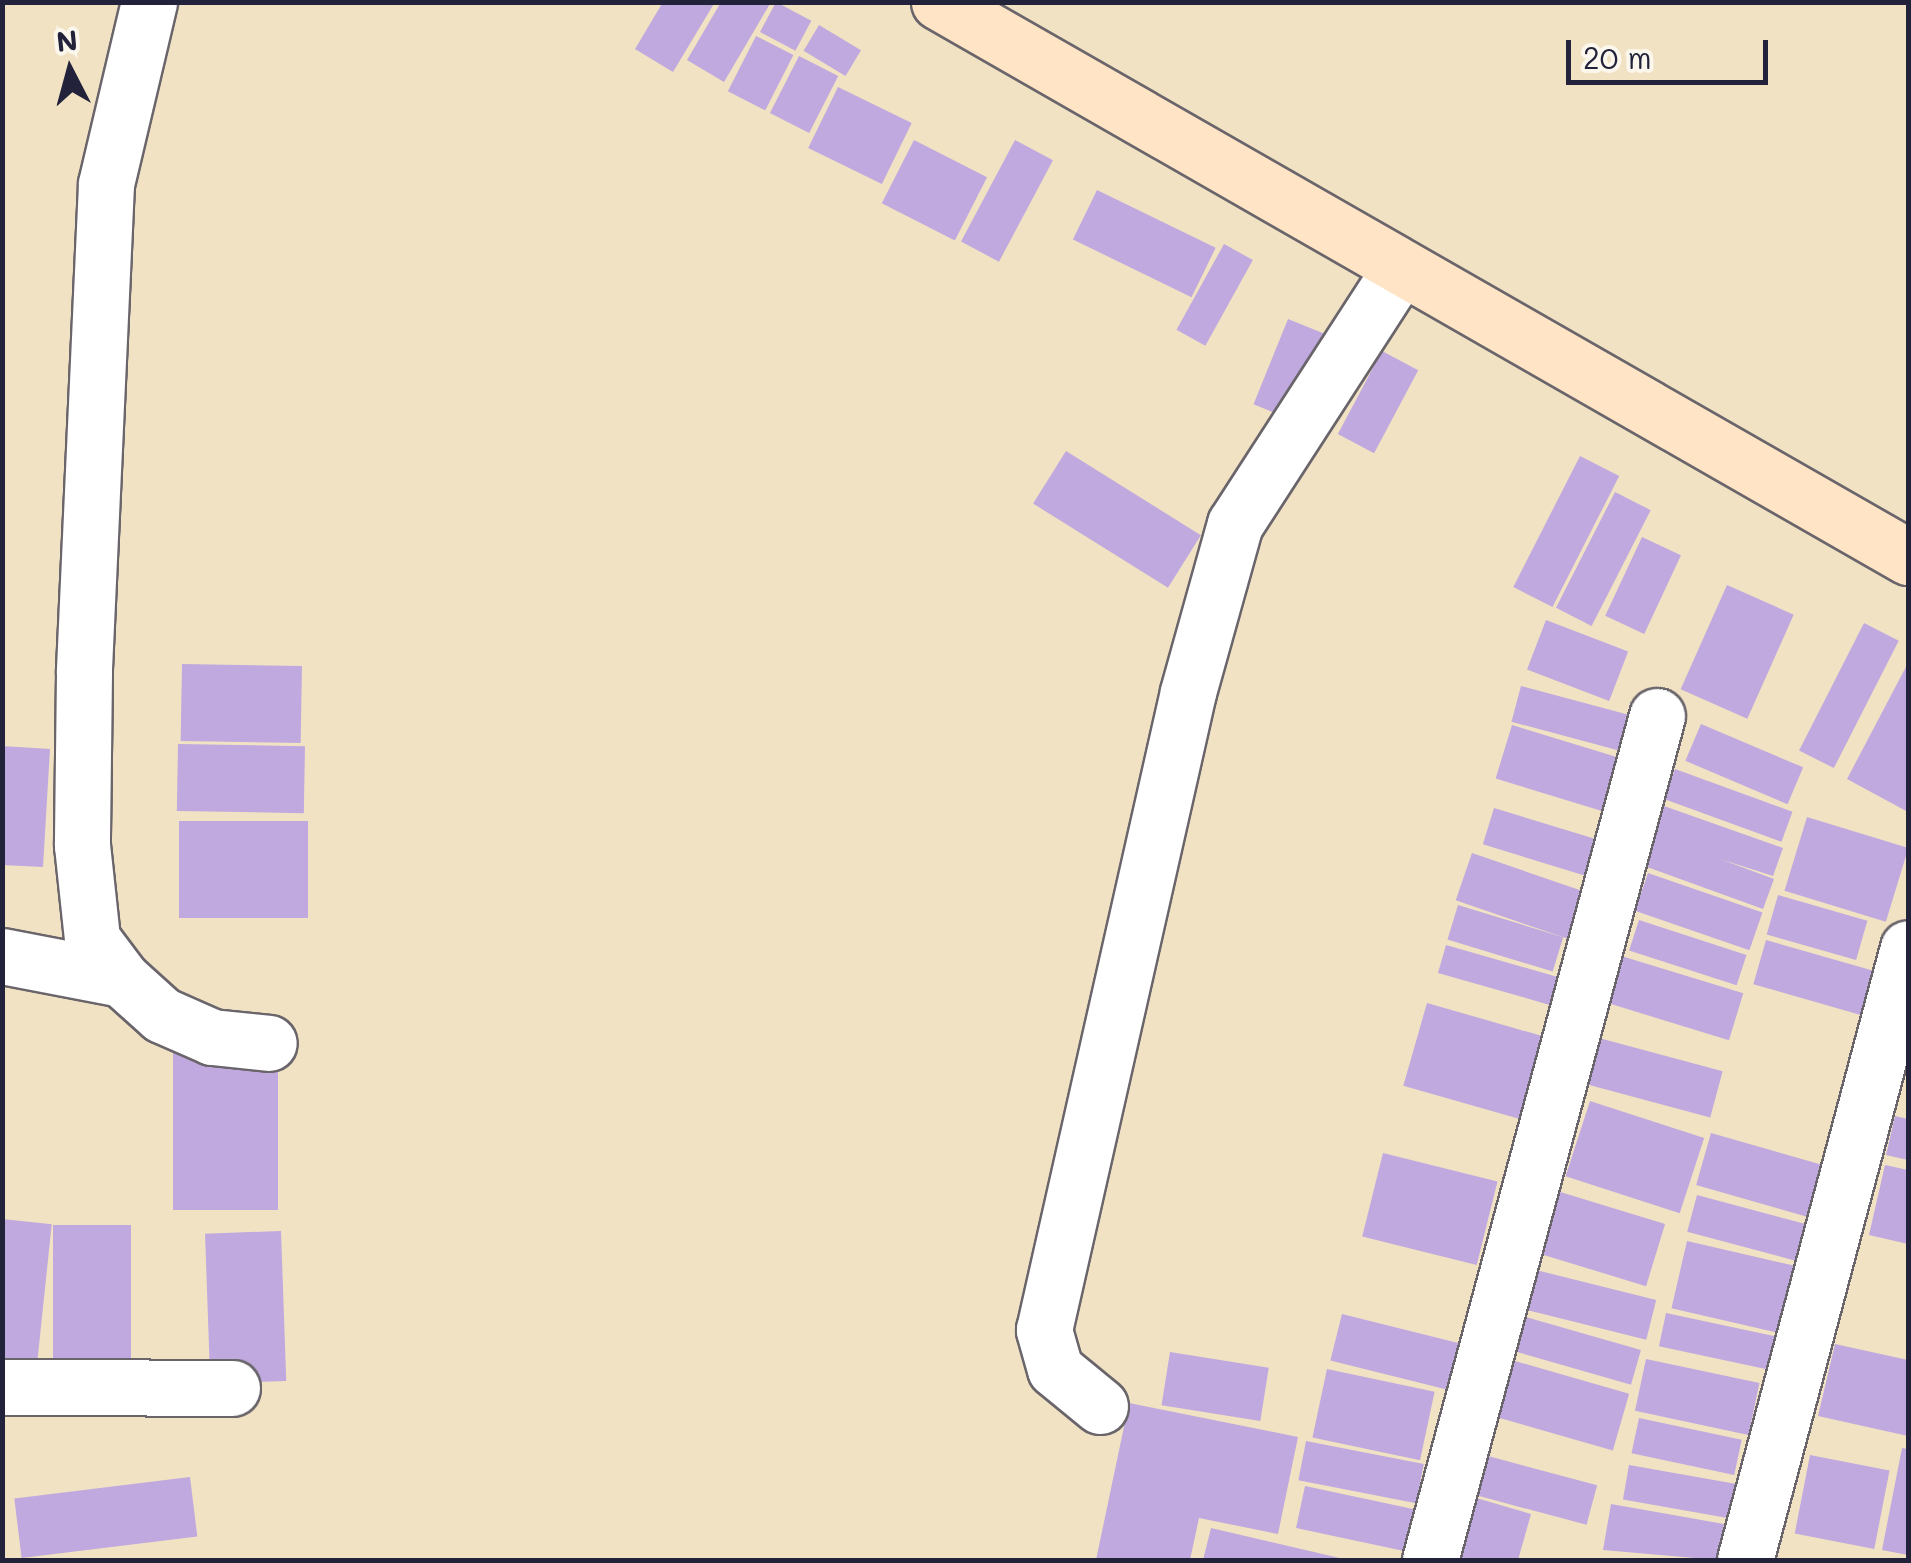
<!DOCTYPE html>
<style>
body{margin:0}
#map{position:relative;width:1911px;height:1563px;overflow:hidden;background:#f1e2c4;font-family:Mali,sans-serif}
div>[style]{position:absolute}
.building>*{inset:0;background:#bfa9de;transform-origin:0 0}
.roads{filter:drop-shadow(2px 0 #6a656b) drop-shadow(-2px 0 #6a656b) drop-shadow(0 2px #6a656b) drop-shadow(0 -2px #6a656b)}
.street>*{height:55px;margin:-27.5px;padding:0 27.5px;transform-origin:27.5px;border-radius:27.5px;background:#fff}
.secondary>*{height:55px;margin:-27.5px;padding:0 27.5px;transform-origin:27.5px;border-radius:27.5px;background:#ffe4c6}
span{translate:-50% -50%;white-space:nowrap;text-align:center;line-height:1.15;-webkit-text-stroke:10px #fbf7ec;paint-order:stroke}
.frame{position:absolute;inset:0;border:5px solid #22223b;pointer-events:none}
.north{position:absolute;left:20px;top:20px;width:100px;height:100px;-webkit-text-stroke:8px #fbf7ec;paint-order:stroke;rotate:354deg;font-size:28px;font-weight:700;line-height:40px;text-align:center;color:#22223b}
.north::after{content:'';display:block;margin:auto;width:35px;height:45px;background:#22223b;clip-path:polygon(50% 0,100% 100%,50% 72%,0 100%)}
.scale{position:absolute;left:1566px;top:40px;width:202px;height:45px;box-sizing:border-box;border:5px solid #22223b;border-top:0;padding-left:12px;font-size:30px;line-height:35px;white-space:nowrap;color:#22223b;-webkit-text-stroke:8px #fbf7ec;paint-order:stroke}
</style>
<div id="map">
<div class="building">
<i style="clip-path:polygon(663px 2px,715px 2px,673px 72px,635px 49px)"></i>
<i style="clip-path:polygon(721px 2px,771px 2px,724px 82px,687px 60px)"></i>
<i style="left:776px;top:2px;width:40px;height:34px;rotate:28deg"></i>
<i style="left:819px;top:25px;width:49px;height:30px;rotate:31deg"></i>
<i style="left:756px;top:36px;width:42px;height:62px;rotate:27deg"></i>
<i style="left:799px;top:56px;width:44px;height:64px;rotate:27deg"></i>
<i style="left:838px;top:87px;width:82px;height:68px;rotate:26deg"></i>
<i style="left:914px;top:140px;width:82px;height:71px;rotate:27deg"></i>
<i style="left:1015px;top:140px;width:43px;height:115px;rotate:28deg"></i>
<i style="left:1097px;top:190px;width:132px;height:55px;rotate:26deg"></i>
<i style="left:1224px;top:244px;width:33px;height:98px;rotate:29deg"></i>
<i style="left:1288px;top:319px;width:40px;height:92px;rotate:22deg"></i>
<i style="left:1382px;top:351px;width:41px;height:94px;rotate:28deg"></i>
<i style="left:1066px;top:451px;width:159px;height:62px;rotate:32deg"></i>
<i style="left:1580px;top:456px;width:44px;height:147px;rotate:27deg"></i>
<i style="left:1615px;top:492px;width:40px;height:130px;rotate:27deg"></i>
<i style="left:1642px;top:537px;width:43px;height:87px;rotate:25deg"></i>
<i style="left:1727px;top:585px;width:73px;height:114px;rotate:24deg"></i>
<i style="left:1546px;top:620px;width:88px;height:53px;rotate:21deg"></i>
<i style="left:1864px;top:623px;width:39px;height:143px;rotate:27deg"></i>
<i style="clip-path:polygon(1908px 663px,1908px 812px,1847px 779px)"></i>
<i style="left:182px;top:664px;width:120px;height:77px;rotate:1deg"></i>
<i style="left:1521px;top:686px;width:118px;height:37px;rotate:15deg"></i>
<i style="left:1701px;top:724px;width:111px;height:40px;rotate:23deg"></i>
<i style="left:1512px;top:725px;width:112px;height:56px;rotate:17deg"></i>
<i style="left:178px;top:744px;width:127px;height:67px;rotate:1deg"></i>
<i style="clip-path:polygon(2px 746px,50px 749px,43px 867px,2px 865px)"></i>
<i style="left:1675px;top:769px;width:125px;height:32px;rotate:20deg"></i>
<i style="clip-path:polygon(1664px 806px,1783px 848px,1773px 876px,1720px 859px,1774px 879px,1763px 909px,1647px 867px)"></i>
<i style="left:1494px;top:808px;width:108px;height:38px;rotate:17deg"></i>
<i style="left:1807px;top:817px;width:106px;height:77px;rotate:17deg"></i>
<i style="left:179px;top:821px;width:129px;height:97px"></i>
<i style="left:1472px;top:853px;width:120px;height:50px;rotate:19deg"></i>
<i style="left:1648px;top:873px;width:121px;height:40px;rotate:19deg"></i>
<i style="left:1778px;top:895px;width:93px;height:41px;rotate:16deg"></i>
<i style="left:1458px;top:905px;width:110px;height:36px;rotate:17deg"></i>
<i style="left:1639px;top:920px;width:113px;height:32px;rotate:18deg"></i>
<i style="left:1766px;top:940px;width:119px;height:46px;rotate:16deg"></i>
<i style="left:1446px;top:945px;width:117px;height:29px;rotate:16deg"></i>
<i style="left:1618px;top:955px;width:131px;height:49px;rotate:17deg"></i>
<i style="left:1427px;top:1003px;width:131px;height:86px;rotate:16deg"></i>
<i style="left:1599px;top:1038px;width:128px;height:48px;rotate:15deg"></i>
<i style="left:173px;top:1052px;width:105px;height:158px"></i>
<i style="left:1590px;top:1101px;width:120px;height:79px;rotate:18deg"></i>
<i style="clip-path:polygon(1895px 1116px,1908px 1119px,1908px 1160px,1886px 1155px)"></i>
<i style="left:1711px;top:1133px;width:118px;height:54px;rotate:16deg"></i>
<i style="left:1383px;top:1153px;width:118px;height:86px;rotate:14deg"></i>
<i style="clip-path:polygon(1885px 1165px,1908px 1170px,1908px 1244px,1869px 1235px)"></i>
<i style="left:1557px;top:1191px;width:113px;height:65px;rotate:17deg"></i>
<i style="left:1697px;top:1195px;width:117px;height:38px;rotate:15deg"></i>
<i style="left:2px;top:1219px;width:50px;height:154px;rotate:6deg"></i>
<i style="left:53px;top:1225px;width:78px;height:144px"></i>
<i style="left:281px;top:1231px;width:150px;height:76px;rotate:88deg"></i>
<i style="left:1687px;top:1241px;width:115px;height:69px;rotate:13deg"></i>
<i style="left:1532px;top:1269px;width:128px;height:41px;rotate:14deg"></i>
<i style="left:1666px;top:1313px;width:115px;height:34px;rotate:12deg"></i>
<i style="left:1342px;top:1314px;width:125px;height:48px;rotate:14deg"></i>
<i style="left:1515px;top:1314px;width:131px;height:36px;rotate:16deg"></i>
<i style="clip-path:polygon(1835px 1344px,1908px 1360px,1908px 1436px,1818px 1416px)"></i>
<i style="left:1170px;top:1352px;width:100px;height:54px;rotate:9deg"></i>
<i style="left:1508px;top:1359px;width:126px;height:59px;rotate:16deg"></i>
<i style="left:1646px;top:1359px;width:116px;height:53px;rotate:12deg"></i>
<i style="left:1327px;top:1369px;width:110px;height:70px;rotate:12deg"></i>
<i style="clip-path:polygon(1129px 1403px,1298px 1437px,1278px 1534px,1199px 1518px,1190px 1560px,1096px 1560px)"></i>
<i style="left:1639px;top:1418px;width:105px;height:36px;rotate:12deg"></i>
<i style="left:1306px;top:1441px;width:120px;height:40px;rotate:11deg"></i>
<i style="clip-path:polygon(1902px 1448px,1908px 1449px,1908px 1555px,1882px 1550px)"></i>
<i style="left:1810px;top:1455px;width:81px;height:80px;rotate:11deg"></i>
<i style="left:1488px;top:1456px;width:113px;height:41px;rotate:15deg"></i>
<i style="left:1629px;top:1465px;width:112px;height:35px;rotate:10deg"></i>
<i style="left:190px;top:1477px;width:60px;height:177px;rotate:83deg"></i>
<i style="left:1305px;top:1486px;width:114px;height:43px;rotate:12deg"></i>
<i style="clip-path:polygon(1473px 1497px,1531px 1514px,1518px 1560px,1455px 1560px)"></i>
<i style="clip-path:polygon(1611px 1504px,1724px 1524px,1718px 1560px,1603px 1550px)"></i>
<i style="clip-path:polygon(1211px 1528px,1344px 1559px,1344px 1560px,1203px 1560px)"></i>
</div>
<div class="roads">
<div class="street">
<i style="left:149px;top:2px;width:187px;rotate:103.3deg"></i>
<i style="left:106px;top:184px;width:489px;rotate:92.6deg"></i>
<i style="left:84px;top:673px;width:172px;rotate:90.7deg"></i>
<i style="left:82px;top:845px;width:95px;rotate:83.9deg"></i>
<i style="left:92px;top:939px;width:50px;rotate:53.1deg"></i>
<i style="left:122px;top:979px;width:54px;rotate:42deg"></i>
<i style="left:162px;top:1015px;width:55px;rotate:23.7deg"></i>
<i style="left:212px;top:1037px;width:57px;rotate:6deg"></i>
<i style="left:2px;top:956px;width:122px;rotate:10.9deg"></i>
<i style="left:2px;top:1387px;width:230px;rotate:0.2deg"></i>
<i style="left:1100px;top:1406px;width:58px;rotate:-140.6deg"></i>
<i style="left:1055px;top:1369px;width:41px;rotate:-105.8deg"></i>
<i style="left:1044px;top:1330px;width:654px;rotate:-77.28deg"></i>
<i style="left:1188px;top:692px;width:174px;rotate:-74.4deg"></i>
<i style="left:1235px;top:524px;width:306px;rotate:-57.1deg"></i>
<i style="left:1430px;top:1560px;width:874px;rotate:-74.95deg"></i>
<i style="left:1745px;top:1560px;width:633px;rotate:-75.09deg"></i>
</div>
<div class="secondary">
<i style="left:939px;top:2px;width:1117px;rotate:29.8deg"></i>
</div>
</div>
<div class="frame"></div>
<div class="north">N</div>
<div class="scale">20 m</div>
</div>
